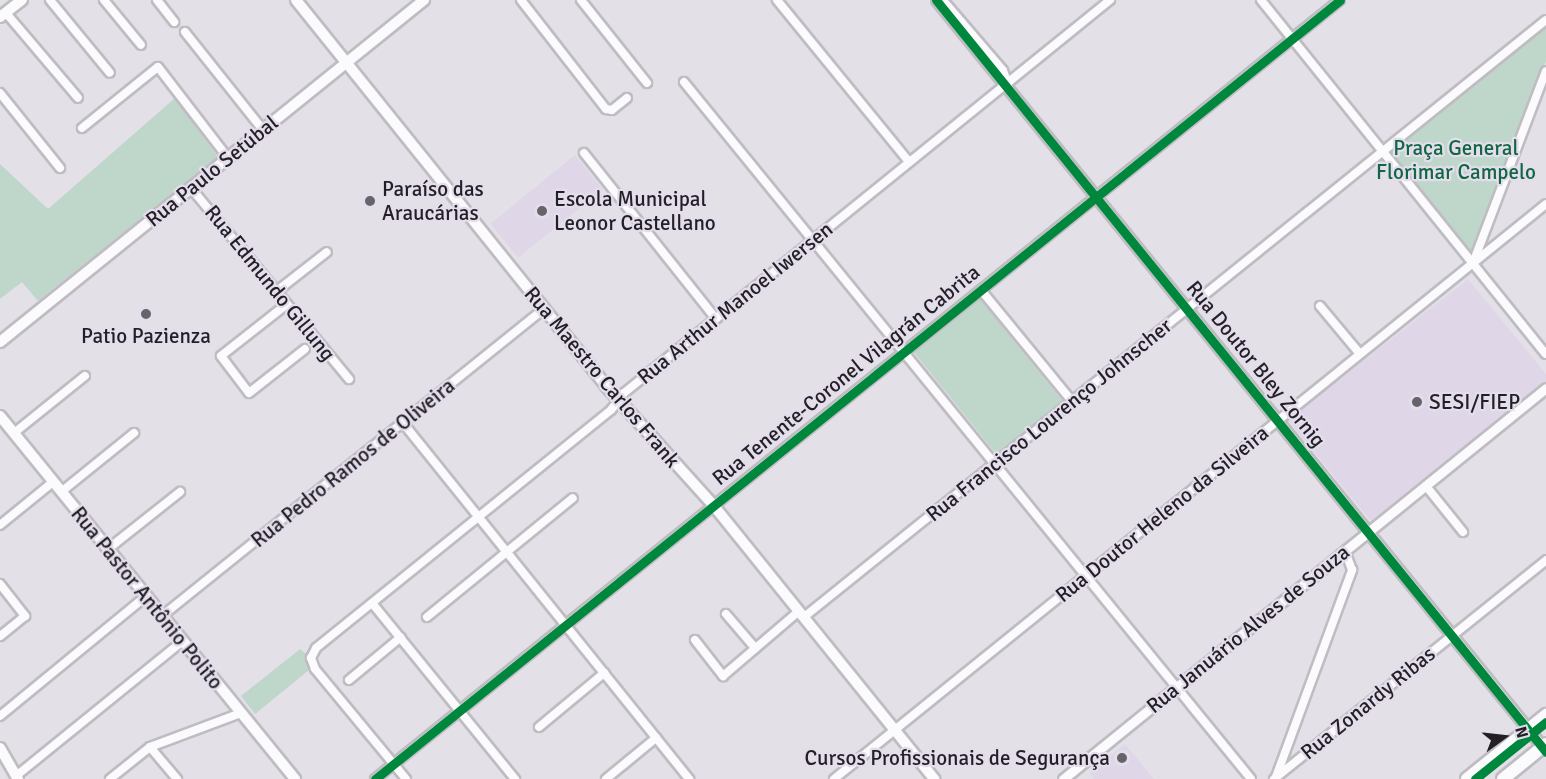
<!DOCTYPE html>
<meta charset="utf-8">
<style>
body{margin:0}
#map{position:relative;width:1546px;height:779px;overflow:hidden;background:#e4e0e8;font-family:Signika,sans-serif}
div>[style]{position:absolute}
.built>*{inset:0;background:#dfd7e7;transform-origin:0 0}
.green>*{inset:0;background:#bfd6cb;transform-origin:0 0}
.roads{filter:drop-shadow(2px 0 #bfbcc2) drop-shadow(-2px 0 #bfbcc2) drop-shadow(0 2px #bfbcc2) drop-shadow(0 -2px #bfbcc2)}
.minor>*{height:8px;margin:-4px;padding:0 4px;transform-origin:4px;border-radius:4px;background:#fbfafc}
.tertiary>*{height:9px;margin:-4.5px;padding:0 4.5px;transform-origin:4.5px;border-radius:4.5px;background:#fbfafc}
.secondary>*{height:10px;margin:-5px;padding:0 5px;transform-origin:5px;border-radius:5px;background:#fbfafc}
.primary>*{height:12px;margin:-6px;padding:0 6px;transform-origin:6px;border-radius:6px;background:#fbfafc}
.cycleway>*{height:9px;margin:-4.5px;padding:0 4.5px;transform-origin:4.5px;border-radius:4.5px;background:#00873e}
.dots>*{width:16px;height:16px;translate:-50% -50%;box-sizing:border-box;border:3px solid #e4ddec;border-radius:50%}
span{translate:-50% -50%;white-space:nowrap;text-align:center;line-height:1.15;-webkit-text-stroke:4.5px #e4ddec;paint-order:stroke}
.park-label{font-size:21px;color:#126743}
.street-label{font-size:21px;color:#221f25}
.poi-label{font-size:21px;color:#221f25}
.left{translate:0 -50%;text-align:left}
.right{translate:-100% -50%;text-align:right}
.north{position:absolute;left:1474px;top:707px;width:60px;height:60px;-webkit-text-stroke:4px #e4ddec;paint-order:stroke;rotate:75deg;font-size:16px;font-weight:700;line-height:24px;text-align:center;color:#221f25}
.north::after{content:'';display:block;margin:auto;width:21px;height:27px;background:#221f25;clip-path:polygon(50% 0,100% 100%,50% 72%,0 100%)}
</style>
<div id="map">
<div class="built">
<i style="left:575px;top:155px;width:44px;height:109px;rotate:51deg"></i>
<i style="clip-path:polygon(1468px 279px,1546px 374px,1546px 385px,1371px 521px,1288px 420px)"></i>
<i style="clip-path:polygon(1125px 744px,1154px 779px,1094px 779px,1089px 773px)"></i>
</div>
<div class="green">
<i style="clip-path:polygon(1546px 26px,1546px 61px,1471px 257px,1389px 153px)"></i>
<i style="clip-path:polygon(175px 98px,218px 157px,38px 301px,22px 282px,0 299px,0 164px,48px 209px)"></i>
<i style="left:980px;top:299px;width:132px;height:85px;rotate:51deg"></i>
<i style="clip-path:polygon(300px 649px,306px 654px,309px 670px,255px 714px,241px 696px)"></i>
</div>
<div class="roads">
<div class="minor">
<i style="left:50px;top:0;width:94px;rotate:50.6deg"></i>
<i style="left:104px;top:0;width:58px;rotate:50.6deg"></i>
<i style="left:157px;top:0;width:28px;rotate:52deg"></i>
<i style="left:521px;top:0;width:138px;rotate:52.1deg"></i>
<i style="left:606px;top:109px;width:6px;rotate:9deg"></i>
<i style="left:612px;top:110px;width:19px;rotate:-39deg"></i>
<i style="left:581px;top:0;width:106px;rotate:51.5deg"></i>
<i style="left:777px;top:0;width:209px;rotate:50.8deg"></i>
<i style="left:1261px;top:0;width:454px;rotate:51.2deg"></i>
<i style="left:6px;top:13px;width:111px;rotate:49.7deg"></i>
<i style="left:185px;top:32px;width:125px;rotate:51.5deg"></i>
<i style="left:684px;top:82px;width:898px;rotate:50.87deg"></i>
<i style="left:0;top:93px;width:96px;rotate:51.3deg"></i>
<i style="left:82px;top:128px;width:97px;rotate:-38.8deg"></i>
<i style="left:158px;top:67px;width:115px;rotate:52.4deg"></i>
<i style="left:584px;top:153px;width:212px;rotate:51.5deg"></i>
<i style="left:191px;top:188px;width:248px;rotate:50.4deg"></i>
<i style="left:1473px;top:263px;width:205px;rotate:-69.2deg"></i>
<i style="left:981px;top:290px;width:144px;rotate:50.7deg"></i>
<i style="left:277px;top:291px;width:63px;rotate:-38deg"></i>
<i style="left:287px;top:304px;width:84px;rotate:141.8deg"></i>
<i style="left:221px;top:356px;width:46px;rotate:52.9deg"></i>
<i style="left:249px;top:393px;width:71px;rotate:-38.2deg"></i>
<i style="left:1320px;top:306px;width:62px;rotate:50.2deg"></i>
<i style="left:403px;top:423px;width:457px;rotate:51.2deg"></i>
<i style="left:14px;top:433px;width:91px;rotate:-38.8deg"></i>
<i style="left:1426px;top:486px;width:59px;rotate:51.2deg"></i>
<i style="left:61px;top:492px;width:94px;rotate:-38.9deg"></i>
<i style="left:0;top:525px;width:68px;rotate:-39.1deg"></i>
<i style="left:108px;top:549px;width:92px;rotate:-38.4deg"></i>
<i style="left:0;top:584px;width:41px;rotate:52deg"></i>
<i style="left:25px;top:616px;width:32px;rotate:141deg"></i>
<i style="left:372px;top:603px;width:227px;rotate:50.9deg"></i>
<i style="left:726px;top:614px;width:45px;rotate:49.5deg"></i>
<i style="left:162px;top:616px;width:490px;rotate:-38.8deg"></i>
<i style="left:427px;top:617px;width:188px;rotate:-39.2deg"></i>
<i style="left:804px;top:617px;width:952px;rotate:-38.82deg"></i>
<i style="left:695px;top:640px;width:46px;rotate:52.1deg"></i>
<i style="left:723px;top:676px;width:100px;rotate:-40.5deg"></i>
<i style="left:349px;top:680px;width:67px;rotate:-39.6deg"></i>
<i style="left:0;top:716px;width:189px;rotate:-39.4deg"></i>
<i style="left:539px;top:727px;width:85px;rotate:-39.7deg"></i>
<i style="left:150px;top:747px;width:42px;rotate:49.8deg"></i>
<i style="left:16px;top:776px;width:215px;rotate:-39deg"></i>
<i style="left:1276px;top:777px;width:221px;rotate:-69.8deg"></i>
<i style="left:1352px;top:570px;width:20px;rotate:-110deg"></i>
<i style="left:110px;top:779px;width:51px;rotate:-38.7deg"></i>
<i style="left:150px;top:747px;width:97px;rotate:-20.5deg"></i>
<i style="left:375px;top:779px;width:1240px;rotate:-38.91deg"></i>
<i style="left:406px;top:779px;width:143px;rotate:-129.6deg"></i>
<i style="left:315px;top:669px;width:12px;rotate:-110deg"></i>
<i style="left:311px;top:658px;width:11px;rotate:-63deg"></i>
<i style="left:316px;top:648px;width:379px;rotate:-38.9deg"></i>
<i style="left:611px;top:410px;width:21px;rotate:-53deg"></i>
<i style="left:624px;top:393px;width:625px;rotate:-38.96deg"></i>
<i style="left:606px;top:779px;width:65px;rotate:-39.4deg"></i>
<i style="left:834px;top:779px;width:915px;rotate:-38.92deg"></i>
<i style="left:1274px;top:779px;width:349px;rotate:-38.8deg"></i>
</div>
<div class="tertiary">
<i style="left:936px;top:0;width:966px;rotate:50.92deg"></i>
<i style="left:942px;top:0;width:92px;rotate:49.4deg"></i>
<i style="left:1002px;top:70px;width:15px;rotate:70deg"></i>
<i style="left:1063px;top:779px;width:621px;rotate:-38.99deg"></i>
</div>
<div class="secondary">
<i style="left:296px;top:0;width:495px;rotate:51.2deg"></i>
<i style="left:606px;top:386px;width:161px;rotate:48deg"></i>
<i style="left:714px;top:506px;width:351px;rotate:51.1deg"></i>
<i style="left:0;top:17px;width:28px;rotate:-38deg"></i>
<i style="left:0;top:342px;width:545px;rotate:-38.89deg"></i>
<i style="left:0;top:416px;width:468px;rotate:50.9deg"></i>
<i style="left:0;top:748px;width:36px;rotate:60deg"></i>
</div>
<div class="primary">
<i style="left:1467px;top:779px;width:102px;rotate:-39deg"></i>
<i style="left:1503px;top:779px;width:55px;rotate:-39.1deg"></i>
</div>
</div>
<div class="cycleway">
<i style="left:936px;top:0;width:968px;rotate:50.95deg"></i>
<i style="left:375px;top:779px;width:1240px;rotate:-38.91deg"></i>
<i style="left:1475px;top:779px;width:91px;rotate:-38.8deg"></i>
</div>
<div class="dots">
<i style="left:370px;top:201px;background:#666369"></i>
<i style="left:542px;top:211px;background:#666369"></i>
<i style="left:146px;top:314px;background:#666369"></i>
<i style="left:1417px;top:402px;background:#666369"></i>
<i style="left:1122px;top:758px;background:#666369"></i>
</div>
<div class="park-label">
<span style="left:1456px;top:160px">Praça General<br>Florimar Campelo</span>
</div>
<div class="street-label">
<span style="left:212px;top:171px;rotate:-39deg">Rua Paulo Setúbal</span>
<span style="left:270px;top:283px;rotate:51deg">Rua Edmundo Gillung</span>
<span style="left:735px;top:303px;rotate:-39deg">Rua Arthur Manoel Iwersen</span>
<span style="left:1256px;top:364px;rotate:51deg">Rua Doutor Bley Zornig</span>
<span style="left:846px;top:375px;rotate:-39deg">Rua Tenente-Coronel Vilagrán Cabrita</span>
<span style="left:602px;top:377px;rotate:50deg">Rua Maestro Carlos Frank</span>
<span style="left:1049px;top:420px;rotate:-39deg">Rua Francisco Lourenço Johnscher</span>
<span style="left:353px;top:463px;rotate:-39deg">Rua Pedro Ramos de Oliveira</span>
<span style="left:1162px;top:514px;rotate:-39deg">Rua Doutor Heleno da Silveira</span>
<span style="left:147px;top:598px;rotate:51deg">Rua Pastor Antônio Polito</span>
<span style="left:1248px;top:629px;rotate:-39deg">Rua Januário Alves de Souza</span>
<span style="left:1368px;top:703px;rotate:-39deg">Rua Zonardy Ribas</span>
</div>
<div class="poi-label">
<span class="left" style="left:382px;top:201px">Paraíso das<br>Araucárias</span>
<span class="left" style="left:554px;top:211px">Escola Municipal<br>Leonor Castellano</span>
<span style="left:146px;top:336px">Patio Pazienza</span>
<span class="left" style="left:1429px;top:402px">SESI/FIEP</span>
<span class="right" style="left:1110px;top:758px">Cursos Profissionais de Segurança</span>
</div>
<div class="north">N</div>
</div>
